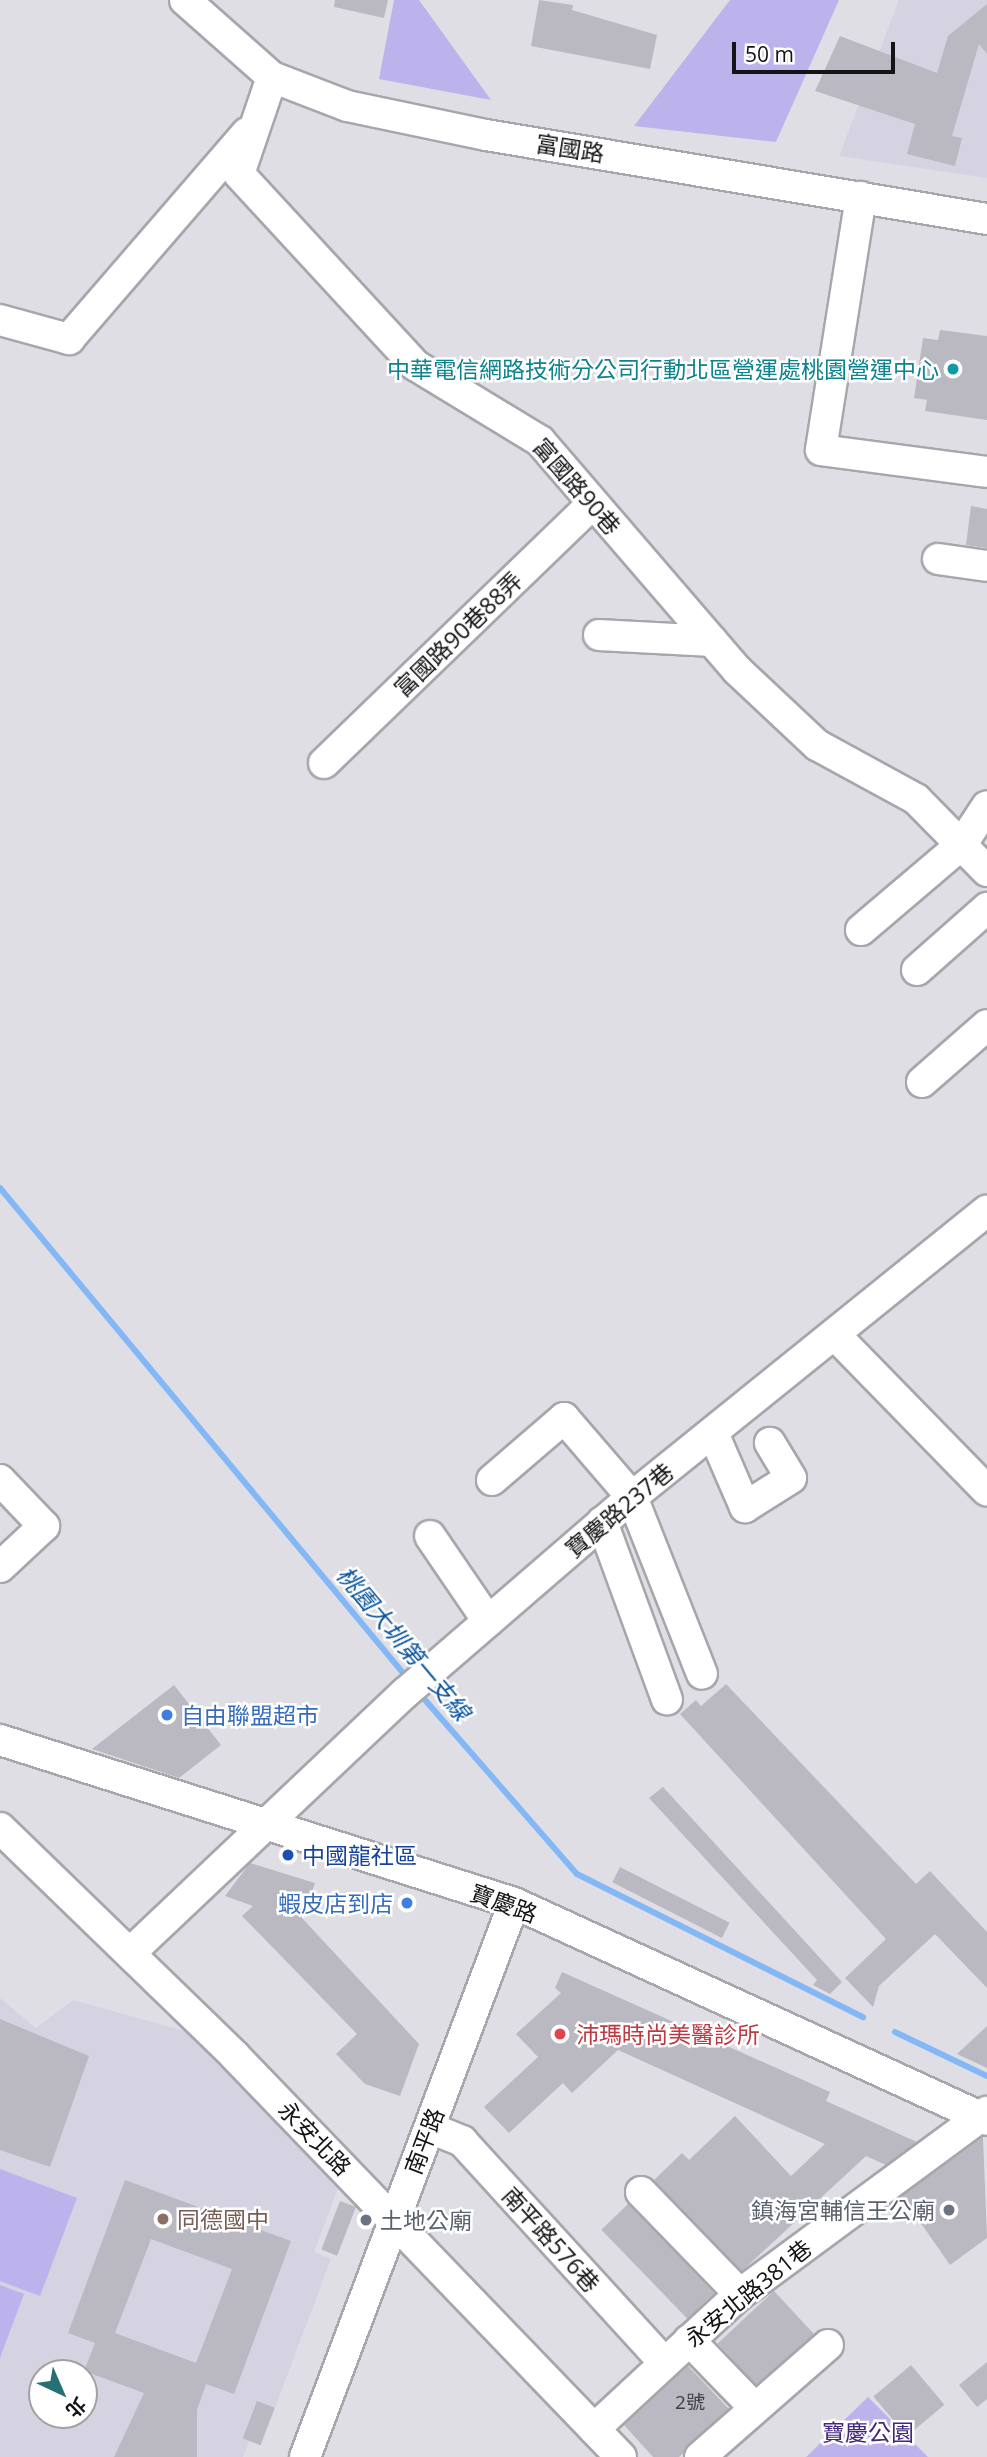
<!DOCTYPE html>
<meta charset="utf-8">
<style>
body{margin:0}
#map{position:relative;width:987px;height:2457px;overflow:hidden;background:#dfdee5;font-family:"Open Sans","Noto Sans TC",sans-serif}
div>[style]{position:absolute}
.built>*{inset:0;background:#d5d3e2}
.green>*{inset:0;background:#bdb3ec}
.stream>*{height:6px;margin:-3px;padding:0 3px;transform-origin:3px;border-radius:3px;background:#84b7f6}
.building>*{inset:0;background:#bab9c1;transform-origin:0 0}
.roads{filter:drop-shadow(2px 0 #a7a6ad) drop-shadow(-2px 0 #a7a6ad) drop-shadow(0 2px #a7a6ad) drop-shadow(0 -2px #a7a6ad)}
.minor>*{height:30px;margin:-15px;padding:0 15px;transform-origin:15px;border-radius:15px;background:#fff}
.dots>*{width:19px;height:19px;translate:-50% -50%;box-sizing:border-box;border:4px solid #fff;border-radius:50%}
span{translate:-50% -50%;white-space:nowrap;text-align:center;line-height:1.15;-webkit-text-stroke:5px #fff;paint-order:stroke}
.number-label{font-size:19px;color:#3e3d42}
.number-label span{-webkit-text-stroke-width:0}
.street-label{font-size:23px;color:#141417}
.culture-label{font-size:23px;color:#0d838f}
.right{translate:-100% -50%;text-align:right}
.shop-label{font-size:23px;color:#366cbe}
.left{translate:0 -50%;text-align:left}
.transit-label{font-size:23px;color:#164399}
.health-label{font-size:23px;color:#be3a42}
.worship-label{font-size:23px;color:#5b616d}
.education-label{font-size:23px;color:#785e54}
.park-label{font-size:23px;color:#42277c}
.water-label{font-size:24px;color:#08539c;font-style:italic}
.north{position:absolute;left:28px;top:2359px;width:70px;height:70px;box-sizing:border-box;background:#fff;border:2px solid #a1a1a2;border-radius:50%;rotate:136deg;font-size:19px;font-weight:700;line-height:28px;text-align:center;color:#141417}
.north::after{content:'';display:block;margin:auto;width:24px;height:32px;background:#257072;clip-path:polygon(50% 0,100% 100%,50% 72%,0 100%)}
.scale{position:absolute;left:732px;top:42px;width:163px;height:32px;box-sizing:border-box;border:4px solid #141417;border-top:0;padding-left:9px;font-size:21px;line-height:24px;white-space:nowrap;color:#141417;-webkit-text-stroke:5px #fff;paint-order:stroke}
</style>
<div id="map">
<div class="built">
<i style="clip-path:polygon(899px 0,987px 0,987px 178px,839px 156px)"></i>
<i style="clip-path:polygon(evenodd,0 1998px,36px 2028px,73px 2000px,188px 2032px,339px 2186px,314px 2252px,331px 2259px,261px 2445px,249px 2441px,243px 2457px,0 2457px,0 1998px,42px 2373px,84px 2373px,84px 2415px,42px 2415px,42px 2373px)"></i>
</div>
<div class="green">
<i style="clip-path:polygon(394px 0,419px 0,491px 100px,379px 79px)"></i>
<i style="clip-path:polygon(730px 0,839px 0,776px 142px,634px 126px)"></i>
<i style="clip-path:polygon(0 2169px,77px 2198px,40px 2296px,0 2281px)"></i>
<i style="clip-path:polygon(0 2285px,24px 2294px,0 2358px)"></i>
<i style="clip-path:polygon(868px 2397px,928px 2457px,806px 2457px)"></i>
</div>
<div class="stream">
<i style="left:0;top:1188px;width:638px;rotate:50.27deg"></i>
<i style="left:419px;top:1693px;width:240px;rotate:48.9deg"></i>
<i style="left:577px;top:1874px;width:320px;rotate:26.6deg"></i>
<i style="left:895px;top:2032px;width:102px;rotate:25.6deg"></i>
</div>
<div class="building">
<i style="clip-path:polygon(335px 0,388px 0,384px 18px,334px 7px)"></i>
<i style="clip-path:polygon(539px 0,573px 5px,572px 10px,657px 35px,650px 69px,531px 46px)"></i>
<i style="clip-path:polygon(987px 4px,987px 54px,979px 44px,952px 136px,962px 138px,955px 166px,907px 154px,915px 124px,815px 91px,840px 36px,937px 73px,948px 36px)"></i>
<i style="clip-path:polygon(940px 330px,987px 336px,987px 420px,925px 411px,927px 400px,914px 398px,923px 338px,938px 340px)"></i>
<i style="clip-path:polygon(971px 506px,987px 509px,987px 548px,966px 545px)"></i>
<i style="clip-path:polygon(726px 1684px,916px 1884px,930px 1871px,987px 1932px,987px 1988px,935px 1934px,879px 1986px,873px 2007px,845px 1978px,886px 1939px,680px 1714px,696px 1700px,701px 1706px)"></i>
<i style="clip-path:polygon(174px 1685px,221px 1745px,179px 1778px,92px 1749px)"></i>
<i style="clip-path:polygon(663px 1787px,842px 1982px,830px 1994px,813px 1985px,817px 1980px,649px 1798px)"></i>
<i style="clip-path:polygon(250px 1863px,315px 1883px,302px 1918px,419px 2044px,400px 2096px,365px 2084px,336px 2054px,357px 2034px,242px 1916px,253px 1906px,225px 1896px)"></i>
<i style="left:620px;top:1867px;width:123px;height:17px;rotate:27deg"></i>
<i style="clip-path:polygon(562px 1972px,830px 2092px,826px 2101px,917px 2142px,886px 2165px,866px 2156px,742px 2271px,654px 2180px,682px 2153px,689px 2160px,735px 2116px,791px 2176px,825px 2144px,618px 2050px,572px 2093px,563px 2083px,509px 2133px,484px 2107px,538px 2057px,516px 2034px,561px 1993px,555px 1988px)"></i>
<i style="clip-path:polygon(0 2019px,89px 2056px,50px 2167px,0 2150px)"></i>
<i style="clip-path:polygon(987px 2026px,987px 2068px,957px 2054px)"></i>
<i style="clip-path:polygon(983px 2137px,987px 2238px,950px 2265px,902px 2196px)"></i>
<i style="clip-path:polygon(evenodd,125px 2180px,291px 2241px,234px 2394px,206px 2384px,197px 2410px,197px 2457px,114px 2457px,144px 2393px,84px 2371px,95px 2343px,68px 2333px,125px 2180px,151px 2239px,232px 2269px,196px 2363px,115px 2333px,151px 2239px)"></i>
<i style="left:340px;top:2201px;width:17px;height:52px;rotate:21deg"></i>
<i style="left:628px;top:2204px;width:124px;height:37px;rotate:46deg"></i>
<i style="left:774px;top:2291px;width:59px;height:77px;rotate:47deg"></i>
<i style="clip-path:polygon(987px 2362px,987px 2399px,977px 2407px,959px 2385px)"></i>
<i style="left:911px;top:2365px;width:52px;height:49px;rotate:50deg"></i>
<i style="clip-path:polygon(688px 2366px,729px 2409px,679px 2457px,653px 2457px,624px 2425px)"></i>
<i style="left:257px;top:2401px;width:19px;height:40px;rotate:21deg"></i>
</div>
<div class="roads">
<div class="minor">
<i style="left:185px;top:0;width:116px;rotate:41.5deg"></i>
<i style="left:272px;top:77px;width:80px;rotate:21.1deg"></i>
<i style="left:347px;top:106px;width:142px;rotate:11.8deg"></i>
<i style="left:486px;top:135px;width:508px;rotate:9.52deg"></i>
<i style="left:272px;top:77px;width:102px;rotate:108.8deg"></i>
<i style="left:239px;top:174px;width:260px;rotate:47.3deg"></i>
<i style="left:415px;top:365px;width:146px;rotate:31.3deg"></i>
<i style="left:540px;top:441px;width:302px;rotate:49.3deg"></i>
<i style="left:737px;top:670px;width:110px;rotate:43.2deg"></i>
<i style="left:817px;top:745px;width:113px;rotate:28.6deg"></i>
<i style="left:916px;top:799px;width:101px;rotate:45.4deg"></i>
<i style="left:861px;top:197px;width:256px;rotate:99deg"></i>
<i style="left:821px;top:450px;width:167px;rotate:7.5deg"></i>
<i style="left:0;top:320px;width:72px;rotate:15.4deg"></i>
<i style="left:69px;top:339px;width:272px;rotate:-49.2deg"></i>
<i style="left:938px;top:559px;width:49px;rotate:8.1deg"></i>
<i style="left:599px;top:635px;width:113px;rotate:3deg"></i>
<i style="left:324px;top:763px;width:373px;rotate:-44deg"></i>
<i style="left:861px;top:930px;width:133px;rotate:-40.4deg"></i>
<i style="left:962px;top:844px;width:45px;rotate:-56.7deg"></i>
<i style="left:917px;top:970px;width:94px;rotate:-41.5deg"></i>
<i style="left:922px;top:1082px;width:86px;rotate:-41.2deg"></i>
<i style="left:836px;top:1336px;width:216px;rotate:45.7deg"></i>
<i style="left:713px;top:1433px;width:81px;rotate:66.6deg"></i>
<i style="left:745px;top:1507px;width:54px;rotate:-32.2deg"></i>
<i style="left:791px;top:1478px;width:41px;rotate:-121deg"></i>
<i style="left:0;top:1480px;width:64px;rotate:46.3deg"></i>
<i style="left:44px;top:1526px;width:60px;rotate:137deg"></i>
<i style="left:492px;top:1480px;width:95px;rotate:-40.7deg"></i>
<i style="left:564px;top:1418px;width:104px;rotate:49.3deg"></i>
<i style="left:632px;top:1497px;width:190px;rotate:68.4deg"></i>
<i style="left:602px;top:1522px;width:189px;rotate:69.9deg"></i>
<i style="left:430px;top:1536px;width:103px;rotate:55.7deg"></i>
<i style="left:0;top:1740px;width:539px;rotate:17.59deg"></i>
<i style="left:514px;top:1903px;width:520px;rotate:24.64deg"></i>
<i style="left:0;top:1828px;width:326px;rotate:44.1deg"></i>
<i style="left:234px;top:2055px;width:558px;rotate:46.09deg"></i>
<i style="left:130px;top:1953px;width:378px;rotate:-43.4deg"></i>
<i style="left:405px;top:1693px;width:300px;rotate:-40.8deg"></i>
<i style="left:632px;top:1497px;width:456px;rotate:-38.9deg"></i>
<i style="left:430px;top:2128px;width:35px;rotate:22deg"></i>
<i style="left:462px;top:2141px;width:299px;rotate:47.6deg"></i>
<i style="left:641px;top:2192px;width:142px;rotate:45.9deg"></i>
<i style="left:689px;top:2340px;width:92px;rotate:45.9deg"></i>
<i style="left:594px;top:2429px;width:199px;rotate:-42.8deg"></i>
<i style="left:740px;top:2294px;width:307px;rotate:-36.4deg"></i>
<i style="left:305px;top:2457px;width:592px;rotate:-69.33deg"></i>
<i style="left:700px;top:2457px;width:170px;rotate:-41.2deg"></i>
</div>
</div>
<div class="dots">
<i style="left:953px;top:369px;background:#0f9aa8"></i>
<i style="left:167px;top:1715px;background:#3f7fe0"></i>
<i style="left:288px;top:1855px;background:#1a4fb4"></i>
<i style="left:407px;top:1903px;background:#3f7fe0"></i>
<i style="left:560px;top:2034px;background:#e0444e"></i>
<i style="left:949px;top:2210px;background:#6b7280"></i>
<i style="left:163px;top:2219px;background:#8d6e63"></i>
<i style="left:366px;top:2220px;background:#6b7280"></i>
</div>
<div class="number-label">
<span style="left:690px;top:2403px">2號</span>
</div>
<div class="street-label">
<span style="left:570px;top:148px;rotate:9deg">富國路</span>
<span style="left:577px;top:486px;rotate:49deg">富國路90巷</span>
<span style="left:458px;top:634px;rotate:-44deg">富國路90巷88弄</span>
<span style="left:619px;top:1510px;rotate:-40deg">寶慶路237巷</span>
<span style="left:504px;top:1903px;rotate:20deg">寶慶路</span>
<span style="left:315px;top:2138px;rotate:46deg">永安北路</span>
<span style="left:424px;top:2141px;rotate:-69deg">南平路</span>
<span style="left:551px;top:2239px;rotate:48deg">南平路576巷</span>
<span style="left:748px;top:2293px;rotate:-39deg">永安北路381巷</span>
</div>
<div class="culture-label">
<span class="right" style="left:939px;top:369px">中華電信網路技術分公司行動北區營運處桃園營運中心</span>
</div>
<div class="shop-label">
<span class="left" style="left:181px;top:1715px">自由聯盟超市</span>
<span class="right" style="left:393px;top:1903px">蝦皮店到店</span>
</div>
<div class="transit-label">
<span class="left" style="left:302px;top:1855px">中國龍社區</span>
</div>
<div class="health-label">
<span class="left" style="left:576px;top:2034px">沛瑪時尚美醫診所</span>
</div>
<div class="worship-label">
<span class="right" style="left:935px;top:2210px">鎮海宮輔信王公廟</span>
<span class="left" style="left:380px;top:2220px">土地公廟</span>
</div>
<div class="education-label">
<span class="left" style="left:177px;top:2219px">同德國中</span>
</div>
<div class="park-label">
<span style="left:868px;top:2432px">寶慶公園</span>
</div>
<div class="water-label">
<span style="left:404px;top:1643px;rotate:50deg">桃園大圳第一支線</span>
</div>
<div class="north">北</div>
<div class="scale">50 m</div>
</div>
